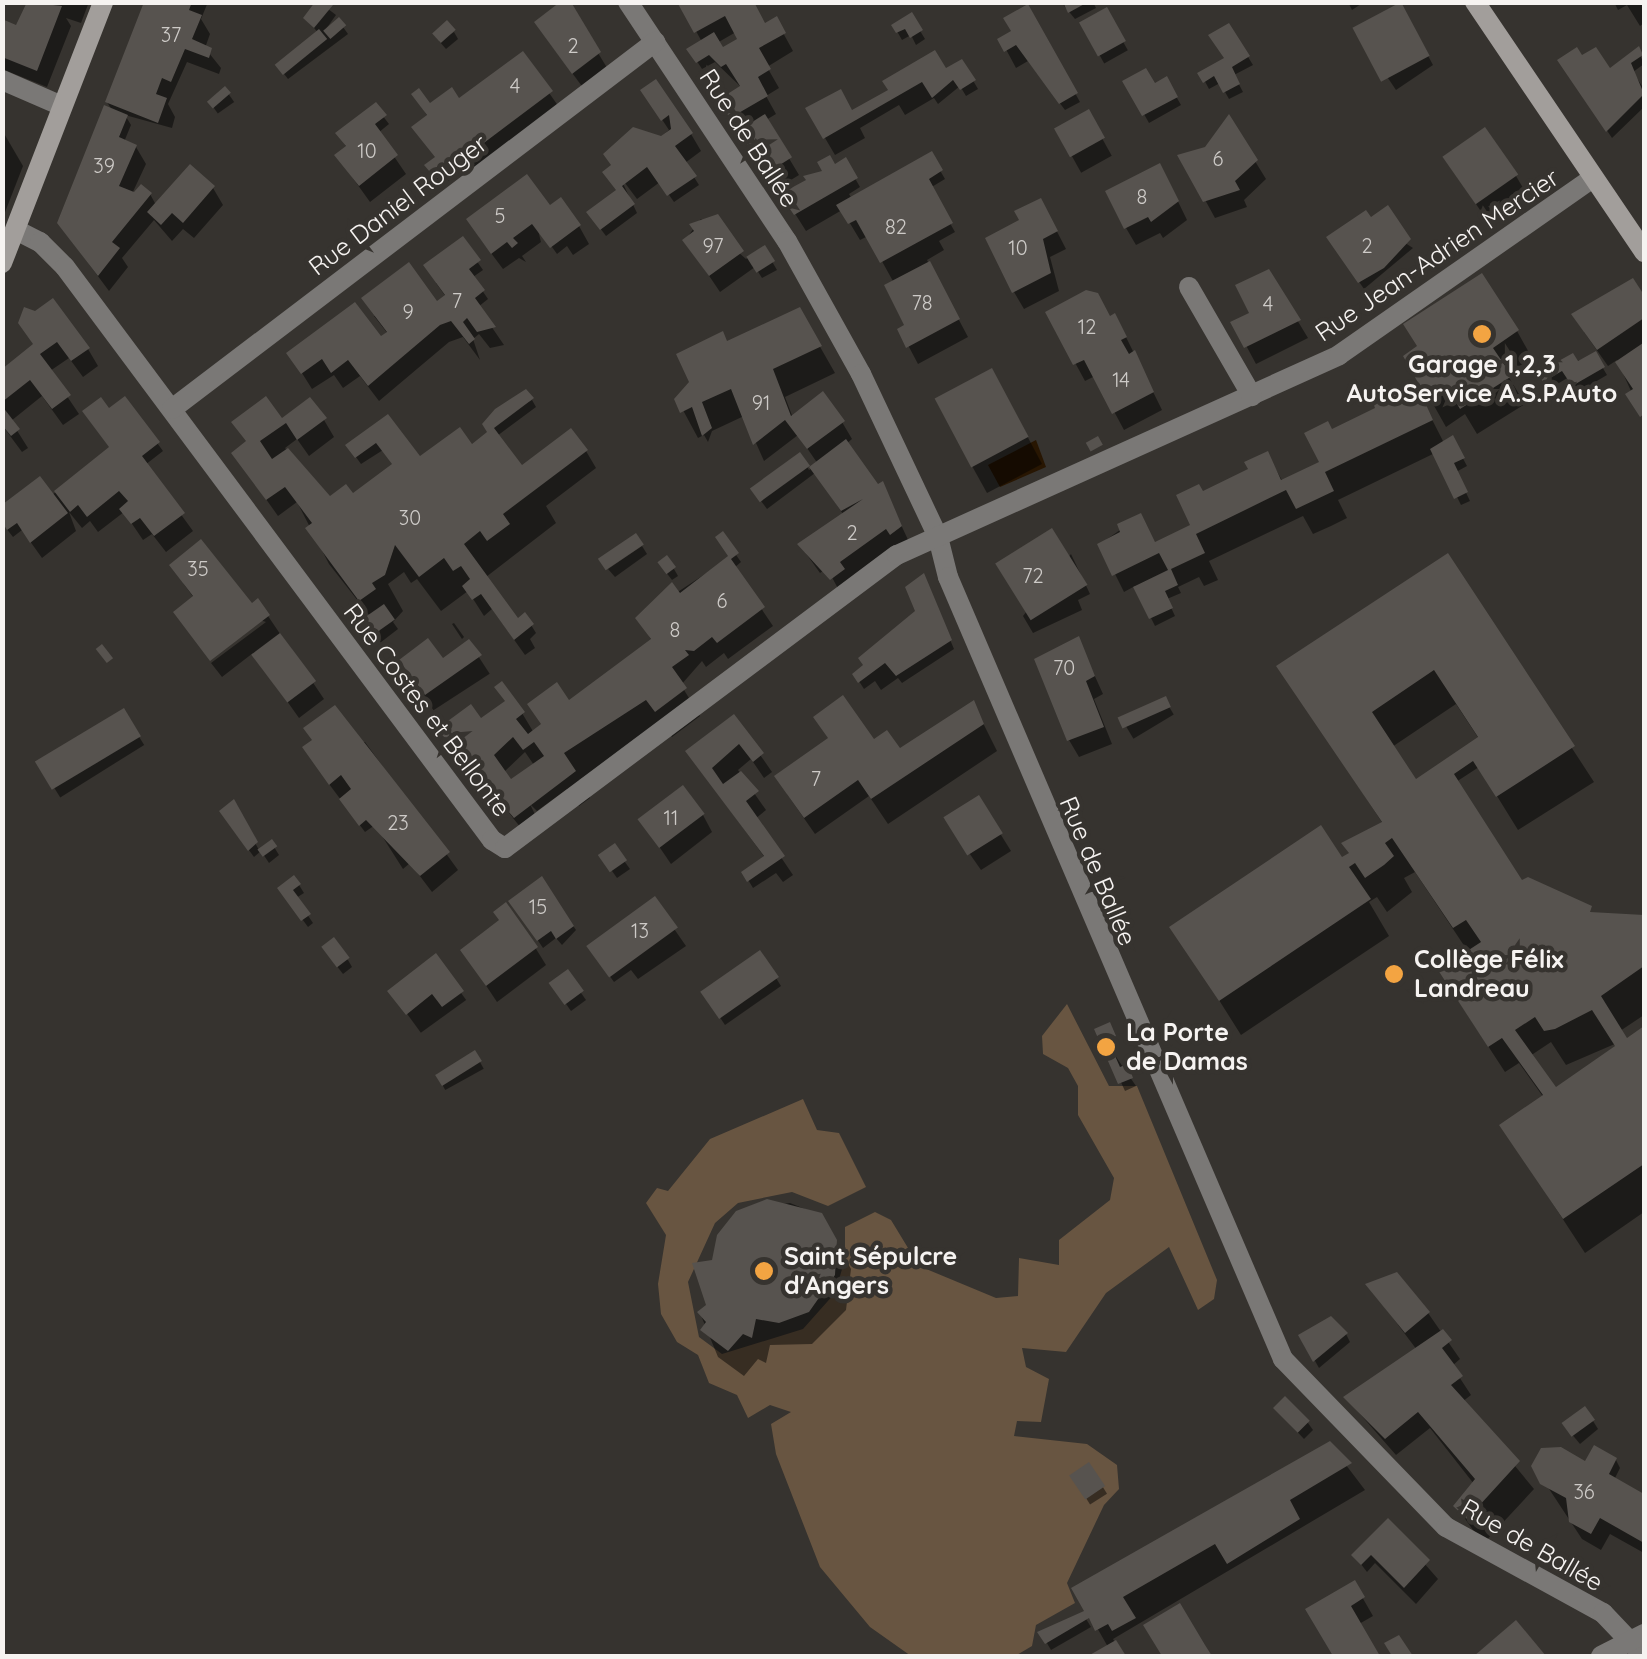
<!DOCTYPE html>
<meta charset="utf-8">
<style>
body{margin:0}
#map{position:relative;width:1647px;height:1659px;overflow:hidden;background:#36332f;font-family:Quicksand,sans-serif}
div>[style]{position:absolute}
.green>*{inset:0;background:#685541}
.water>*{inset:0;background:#281602}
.shadow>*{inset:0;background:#0007;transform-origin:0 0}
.building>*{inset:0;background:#57534f;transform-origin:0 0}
.street>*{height:20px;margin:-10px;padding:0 10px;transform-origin:10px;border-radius:10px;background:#7a7876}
.secondary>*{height:20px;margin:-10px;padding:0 10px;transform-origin:10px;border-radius:10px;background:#a29e9b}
.dots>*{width:28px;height:28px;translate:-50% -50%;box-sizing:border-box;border:5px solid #36332f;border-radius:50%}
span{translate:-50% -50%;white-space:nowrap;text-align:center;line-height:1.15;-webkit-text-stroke:9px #36332f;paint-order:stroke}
.number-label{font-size:20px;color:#cecbc8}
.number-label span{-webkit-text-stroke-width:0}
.street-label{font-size:25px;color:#f6f3f1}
.poi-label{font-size:25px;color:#f6f3f1;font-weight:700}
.left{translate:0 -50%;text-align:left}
.frame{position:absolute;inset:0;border:5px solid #f6f3f1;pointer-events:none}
</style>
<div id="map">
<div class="green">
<i style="clip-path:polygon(1067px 1004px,1109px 1086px,1137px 1086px,1217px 1280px,1214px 1299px,1198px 1310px,1169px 1247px,1106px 1293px,1066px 1352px,1022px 1348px,1026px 1367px,1049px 1379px,1041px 1422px,1017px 1421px,1014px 1436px,1087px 1444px,1117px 1465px,1119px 1489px,1104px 1505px,1067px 1583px,1075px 1603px,1036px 1625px,1032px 1646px,1015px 1656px,911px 1656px,870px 1627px,820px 1567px,776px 1454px,771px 1424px,791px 1412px,770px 1405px,748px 1418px,737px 1395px,709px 1383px,698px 1355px,677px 1342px,661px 1314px,658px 1284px,666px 1235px,646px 1203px,657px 1188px,668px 1191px,710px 1139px,803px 1099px,817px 1130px,839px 1133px,866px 1187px,828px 1206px,792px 1192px,738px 1203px,715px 1223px,688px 1282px,699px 1337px,722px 1354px,803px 1329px,835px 1293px,845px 1259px,845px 1227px,875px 1212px,891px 1220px,919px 1266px,996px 1298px,1018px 1296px,1019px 1258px,1059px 1265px,1059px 1240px,1110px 1200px,1114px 1178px,1078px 1115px,1078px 1086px,1068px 1068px,1043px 1054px,1042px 1036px)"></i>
</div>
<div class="water">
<i style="clip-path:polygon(1036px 440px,1046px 467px,1000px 487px,988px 465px)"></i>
</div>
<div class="shadow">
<i style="clip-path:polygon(21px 2px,89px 2px,81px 23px,66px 18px,71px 26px,47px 87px,2px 69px,2px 22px,17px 28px,29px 5px)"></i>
<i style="clip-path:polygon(147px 2px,208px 2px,201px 19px,210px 34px,205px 48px,221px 68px,219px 74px,187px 62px,168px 104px,175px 117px,172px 128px,125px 115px,131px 125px,124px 142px,136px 147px,146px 164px,130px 198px,150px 194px,156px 205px,213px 188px,223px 205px,194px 238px,183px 229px,172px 241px,154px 220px,122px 258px,128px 267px,109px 291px,71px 240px,113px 112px,107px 102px)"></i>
<i style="clip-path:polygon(319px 2px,336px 15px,326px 29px,338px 20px,348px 34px,288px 79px,281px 70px,319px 34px,306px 18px)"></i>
<i style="clip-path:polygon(567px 2px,609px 71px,584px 89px,547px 39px)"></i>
<i style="clip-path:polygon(evenodd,680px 2px,765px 26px,776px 20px,793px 51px,767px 67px,779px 88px,766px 96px,776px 114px,766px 120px,799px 175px,778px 188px,721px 101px,742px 88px,715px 62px,702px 69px,689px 49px,702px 42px,680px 2px,736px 32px,741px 40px,722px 51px,717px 43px,736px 32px)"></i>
<i style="clip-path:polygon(1061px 2px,1093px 2px,1096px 8px,1075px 19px)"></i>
<i style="clip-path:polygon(1348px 2px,1364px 2px,1352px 10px)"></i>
<i style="clip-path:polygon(1614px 2px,1644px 2px,1644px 23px,1640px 26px,1627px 5px,1618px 10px)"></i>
<i style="clip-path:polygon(1401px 5px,1433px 65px,1396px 90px,1363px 41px)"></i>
<i style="clip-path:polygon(1027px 7px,1080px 102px,1065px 110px,1028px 61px,1016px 68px,1001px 40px,1014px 32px)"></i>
<i style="left:1106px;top:11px;width:45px;height:27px;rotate:61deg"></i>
<i style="clip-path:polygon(911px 16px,925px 39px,916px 45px,911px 35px,902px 40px,894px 26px)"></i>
<i style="clip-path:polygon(1229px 26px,1253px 65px,1234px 75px,1243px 92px,1229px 99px,1220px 83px,1209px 89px,1201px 74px,1227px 59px)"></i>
<i style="clip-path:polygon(454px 32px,458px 39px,446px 49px,439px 41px)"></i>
<i style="clip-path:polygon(1638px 50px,1644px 64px,1633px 72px,1644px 89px,1644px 107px,1612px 138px,1565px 68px,1581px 58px,1609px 71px)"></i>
<i style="clip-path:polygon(522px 54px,561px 110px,473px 175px,467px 167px,442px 185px,432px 173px,437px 159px,428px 117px,414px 95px,436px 115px)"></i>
<i style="clip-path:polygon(962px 62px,978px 89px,966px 96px,960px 86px,938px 104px,934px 98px,905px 115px,899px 105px,860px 128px,865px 138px,835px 155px,808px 109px,852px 114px)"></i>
<i style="clip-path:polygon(1166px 79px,1181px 105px,1149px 123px,1126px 82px,1154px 86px)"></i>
<i style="left:225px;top:89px;width:16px;height:20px;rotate:55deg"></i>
<i style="clip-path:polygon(643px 91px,691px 134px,701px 151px,685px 163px,699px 185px,674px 202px,660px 182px,637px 199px,619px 175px,637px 213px,606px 236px,594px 220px,618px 191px,610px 180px,669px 130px)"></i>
<i style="clip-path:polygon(375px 106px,389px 124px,378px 133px,406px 174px,370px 202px,337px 156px,347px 148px,338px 133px)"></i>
<i style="left:1088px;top:113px;width:49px;height:35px;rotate:61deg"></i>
<i style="clip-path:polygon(1229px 119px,1266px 179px,1244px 200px,1247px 207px,1215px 218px,1181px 156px,1206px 149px)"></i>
<i style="clip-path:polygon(2px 130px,23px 166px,2px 220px)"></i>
<i style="clip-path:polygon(931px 155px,945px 179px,930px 188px,955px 232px,939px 241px,944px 250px,927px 260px,968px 337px,918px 364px,900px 330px,908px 326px,894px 283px,868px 236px,860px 240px,842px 210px,806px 231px,794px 212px,844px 184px,845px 161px,860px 187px,849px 194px,852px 199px)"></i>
<i style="clip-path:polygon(1456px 174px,1516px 176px,1526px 193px,1486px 219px)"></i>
<i style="clip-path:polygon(1169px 183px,1187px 220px,1163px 238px,1160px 233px,1136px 245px,1126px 228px)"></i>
<i style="clip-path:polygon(549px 208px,579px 226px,589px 244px,573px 255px,567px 246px,557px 254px,537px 226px,541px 242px,522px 256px,526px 262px,519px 258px,503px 269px,479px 237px)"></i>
<i style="clip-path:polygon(1050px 218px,1066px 249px,1050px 257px,1059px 291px,1024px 309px,1014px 292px)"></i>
<i style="clip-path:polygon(701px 219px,746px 259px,764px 248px,777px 270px,762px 278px,755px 267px,720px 292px,685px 240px)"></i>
<i style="clip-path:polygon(1371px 221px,1413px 248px,1364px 289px,1334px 245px)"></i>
<i style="clip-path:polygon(462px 240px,483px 270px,473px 277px,488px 299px,478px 307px,504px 345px,490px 348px,479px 334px,473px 339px,480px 360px,463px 337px,449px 342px,379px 401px,360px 376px,343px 388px,334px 375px,312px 389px,290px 354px,380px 339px,388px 334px,374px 316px,437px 305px,446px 297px,436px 283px)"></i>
<i style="clip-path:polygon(1268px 272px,1308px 338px,1256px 364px,1234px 323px,1252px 314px)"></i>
<i style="clip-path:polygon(1632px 282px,1644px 300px,1644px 420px,1617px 360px,1608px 366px,1584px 332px)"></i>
<i style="clip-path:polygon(799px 310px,835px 373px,785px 397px,793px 418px,842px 422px,852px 439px,846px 444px,878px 488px,882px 484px,910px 544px,842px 596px,827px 568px,820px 573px,805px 552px,845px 517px,815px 473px,767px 509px,758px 497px,800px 455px,809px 470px,818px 464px,798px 435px,764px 461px,744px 416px,712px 431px,708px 442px,704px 435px,698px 438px,677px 399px,727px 344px)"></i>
<i style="clip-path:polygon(1048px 313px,1124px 333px,1162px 410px,1124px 430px,1095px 376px,1085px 381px)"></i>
<i style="clip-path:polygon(20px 323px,88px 349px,98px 366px,83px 377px,69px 358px,50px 371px,79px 414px,63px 425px,42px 396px,11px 421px,28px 448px,22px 452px,2px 425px,2px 373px,35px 346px)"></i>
<i style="clip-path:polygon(1517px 331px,1532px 358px,1507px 374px,1525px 404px,1477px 434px,1465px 414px,1446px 427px,1406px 356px)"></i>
<i style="clip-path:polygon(1595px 355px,1607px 375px,1578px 392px,1569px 377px,1549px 389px,1540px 374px)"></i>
<i style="clip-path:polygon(1417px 390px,1444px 443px,1452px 438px,1467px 466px,1456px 472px,1470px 501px,1461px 505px,1435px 453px,1338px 500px,1347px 518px,1331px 526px,1313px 534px,1303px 516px,1209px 561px,1218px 580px,1204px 586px,1199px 577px,1178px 587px,1181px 593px,1167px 599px,1175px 616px,1155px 626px,1135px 586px,1124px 592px,1100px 544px,1140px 516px,1155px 544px,1193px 526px,1202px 494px,1251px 471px,1267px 454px,1283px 482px,1323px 464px,1331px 432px)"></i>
<i style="clip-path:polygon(1007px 398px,1042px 464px,987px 493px,972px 466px)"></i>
<i style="clip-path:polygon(125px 399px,163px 451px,145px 465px,193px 531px,166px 552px,152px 534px,143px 540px,124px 512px,98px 532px,90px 521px,82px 528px,69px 512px,76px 531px,42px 558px,22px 530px,13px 537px,2px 523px,2px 507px,40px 479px,52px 495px,112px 450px,108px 412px)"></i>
<i style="clip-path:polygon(532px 400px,536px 407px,497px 436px,522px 469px,586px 451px,596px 468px,546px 506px,556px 523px,486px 577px,518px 621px,525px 615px,536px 633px,530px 639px,535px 648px,525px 655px,492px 609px,484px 616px,468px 591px,441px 611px,417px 579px,411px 583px,404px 572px,388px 584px,403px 611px,393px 622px,398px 629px,376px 646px,380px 629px,329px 564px,297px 502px,278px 516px,234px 454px,281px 422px,324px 420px,334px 437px,309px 456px,297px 439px,285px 448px,330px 499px,353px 496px,394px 465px,383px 450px,361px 464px,353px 453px,388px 417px,425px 468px,472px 448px,490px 434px,485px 425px)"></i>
<i style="clip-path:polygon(evenodd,722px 535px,741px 562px,734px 568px,773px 626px,728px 659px,724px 653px,706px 667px,702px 661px,681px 685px,700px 716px,672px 737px,663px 725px,579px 780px,590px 798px,579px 806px,567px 789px,537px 811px,530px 804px,539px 823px,526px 834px,440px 729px,522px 713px,534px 733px,652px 641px,638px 618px,731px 557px,722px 535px,525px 752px,534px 765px,511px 782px,504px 772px,525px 752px)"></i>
<i style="clip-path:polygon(642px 546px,647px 554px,615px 577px,608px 569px)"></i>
<i style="clip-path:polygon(1071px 554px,1090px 594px,1078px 600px,1082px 610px,1033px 633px,1023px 616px)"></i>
<i style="clip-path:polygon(evenodd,1447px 556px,1594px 782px,1518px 830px,1479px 767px,1456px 782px,1522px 884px,1594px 915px,1644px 917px,1644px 1015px,1620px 1031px,1626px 1042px,1644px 1029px,1644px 1212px,1585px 1253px,1502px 1126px,1544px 1098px,1519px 1063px,1505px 1072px,1456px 997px,1469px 953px,1415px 872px,1404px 878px,1412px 892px,1387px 912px,1377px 897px,1369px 902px,1389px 936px,1241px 1035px,1173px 927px,1342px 860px,1383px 824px,1280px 666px,1447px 556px,1456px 704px,1479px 739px,1421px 791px,1392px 747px,1456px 704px,1447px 556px,1624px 1040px,1555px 1090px,1530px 1056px,1551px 1042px,1566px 1065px,1624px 1040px)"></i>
<i style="clip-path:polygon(674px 569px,678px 576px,672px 580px,665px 571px)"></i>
<i style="clip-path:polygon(923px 576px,954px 649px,902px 683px,898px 678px,881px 690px,875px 681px,864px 689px,855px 675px,918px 612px)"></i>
<i style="clip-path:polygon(183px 583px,268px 616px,324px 699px,299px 718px,253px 653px,222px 677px,211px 663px,266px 622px,194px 598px)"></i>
<i style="clip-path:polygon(454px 623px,464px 637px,462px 639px,452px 624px)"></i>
<i style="clip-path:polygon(1078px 639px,1103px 694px,1094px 699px,1112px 744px,1079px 757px,1069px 740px)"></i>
<i style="left:469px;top:642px;width:38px;height:67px;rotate:57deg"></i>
<i style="left:1165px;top:700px;width:17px;height:47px;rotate:59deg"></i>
<i style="clip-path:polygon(973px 703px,997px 751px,888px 824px,869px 796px,815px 834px,787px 794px,873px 742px,900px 752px)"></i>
<i style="left:123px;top:711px;width:40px;height:99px;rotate:58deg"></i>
<i style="clip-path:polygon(734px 717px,772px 772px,764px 778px,751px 759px,738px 770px,766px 810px,755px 819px,793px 875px,783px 882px,776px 873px,753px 888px,744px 873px,765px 858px,688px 752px)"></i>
<i style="clip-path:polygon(314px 742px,365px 742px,458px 870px,432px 892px,410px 863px,403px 869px,375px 825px,365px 832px,329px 784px)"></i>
<i style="clip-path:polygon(978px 798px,1011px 851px,981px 870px,958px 837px)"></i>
<i style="clip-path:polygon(233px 803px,260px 852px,271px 842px,279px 855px,269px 863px,261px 851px,254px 857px,226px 819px)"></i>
<i style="clip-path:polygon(703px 815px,712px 832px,671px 864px,641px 820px)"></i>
<i style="clip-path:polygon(614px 847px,630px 869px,617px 878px,607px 864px)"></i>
<i style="clip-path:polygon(541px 879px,576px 930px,562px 945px,556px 938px,543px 948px,537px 939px)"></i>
<i style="clip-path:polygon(299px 885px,304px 893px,296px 898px,313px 923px,308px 927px,280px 889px)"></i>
<i style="clip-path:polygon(654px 900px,686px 946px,638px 979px,631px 970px,614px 982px,593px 953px)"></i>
<i style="clip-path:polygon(533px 944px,546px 965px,497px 1002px,463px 951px)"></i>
<i style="clip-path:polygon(329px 956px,348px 960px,352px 967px,343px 974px)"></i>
<i style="left:435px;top:957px;width:53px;height:56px;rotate:54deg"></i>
<i style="clip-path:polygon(567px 973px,586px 1000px,571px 1011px,559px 994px)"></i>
<i style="clip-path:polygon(776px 978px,781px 986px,725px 1025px,703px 992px)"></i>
<i style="clip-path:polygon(1097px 1030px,1113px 1033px,1118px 1045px,1110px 1048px,1136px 1086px,1125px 1091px)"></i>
<i style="left:475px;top:1053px;width:18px;height:44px;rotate:61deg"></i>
<i style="clip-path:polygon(790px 1203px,820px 1215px,851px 1269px,846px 1310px,812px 1344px,770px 1345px,766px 1363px,758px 1359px,744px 1376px,718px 1357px,700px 1313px,708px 1306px,714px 1263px,744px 1209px)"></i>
<i style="clip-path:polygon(1368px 1285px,1428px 1313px,1460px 1359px,1452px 1366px,1471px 1395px,1462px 1402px,1534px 1489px,1483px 1544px,1456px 1506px,1474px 1484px,1430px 1428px,1396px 1455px,1346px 1398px,1417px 1350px)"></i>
<i style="clip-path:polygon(1346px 1334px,1350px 1342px,1319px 1368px,1301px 1336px)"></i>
<i style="clip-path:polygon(1276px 1409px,1308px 1423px,1313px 1430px,1304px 1439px)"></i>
<i style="clip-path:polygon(1593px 1421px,1598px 1429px,1580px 1444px,1570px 1432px)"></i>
<i style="clip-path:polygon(1330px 1444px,1365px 1490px,1113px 1639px,1123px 1656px,1093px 1656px,1108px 1647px,1075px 1589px)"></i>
<i style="clip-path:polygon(1616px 1460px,1620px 1468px,1614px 1480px,1644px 1497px,1644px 1553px,1610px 1534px,1601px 1550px,1582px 1539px,1534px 1466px)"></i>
<i style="left:1089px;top:1465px;width:34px;height:20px;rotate:58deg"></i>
<i style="clip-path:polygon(1388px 1522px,1438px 1579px,1416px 1604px,1375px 1563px,1367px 1572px,1354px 1555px)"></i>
<i style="clip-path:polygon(1354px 1583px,1373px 1616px,1359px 1624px,1378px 1656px,1336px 1656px,1308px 1610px)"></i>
<i style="clip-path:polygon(1083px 1614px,1091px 1627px,1051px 1650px,1041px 1633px)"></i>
</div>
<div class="building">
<i style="clip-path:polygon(27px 2px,62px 6px,37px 71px,2px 57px,2px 19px,16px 25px)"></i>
<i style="clip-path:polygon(144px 2px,192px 2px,189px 10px,202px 15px,192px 39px,212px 48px,209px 58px,185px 49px,171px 82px,162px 78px,156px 94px,167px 98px,158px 123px,105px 102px)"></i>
<i style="clip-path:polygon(315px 2px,333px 5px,314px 28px,303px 18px)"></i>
<i style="clip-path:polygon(560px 2px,571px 2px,601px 52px,572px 74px,534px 22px)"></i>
<i style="clip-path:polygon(677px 2px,754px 2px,765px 23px,777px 16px,786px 33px,759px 48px,771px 69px,758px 77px,768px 96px,730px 118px,718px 100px,740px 86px,726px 64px,721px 67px,709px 55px,696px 63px,686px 49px,714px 32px,723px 47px,737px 39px,725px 16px,694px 33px)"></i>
<i style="clip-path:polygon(1063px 2px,1088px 2px,1068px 13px)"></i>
<i style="left:1401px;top:2px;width:61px;height:55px;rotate:62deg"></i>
<i style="clip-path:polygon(1028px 4px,1078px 93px,1059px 104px,1016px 45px,1004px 52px,997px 39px,1011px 31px,1003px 18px)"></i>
<i style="left:1107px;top:7px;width:39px;height:32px;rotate:61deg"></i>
<i style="clip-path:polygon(912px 12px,923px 30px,910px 38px,905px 29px,896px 33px,891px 25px)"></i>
<i style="left:339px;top:17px;width:11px;height:21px;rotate:49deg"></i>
<i style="left:447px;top:20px;width:13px;height:20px;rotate:48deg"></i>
<i style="clip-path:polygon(1229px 23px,1250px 56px,1232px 67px,1240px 84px,1223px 93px,1214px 76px,1203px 83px,1197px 73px,1224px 58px,1208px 35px)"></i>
<i style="left:319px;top:29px;width:13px;height:57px;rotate:51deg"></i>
<i style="clip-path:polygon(1639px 46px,1643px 55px,1631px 63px,1644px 94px,1606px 132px,1557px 60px,1577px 47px,1582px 55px,1596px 47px,1610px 68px)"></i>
<i style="clip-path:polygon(935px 50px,946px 68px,962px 59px,976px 80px,960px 90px,953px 80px,932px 98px,922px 82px,823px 139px,805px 108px,841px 89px,852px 110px,888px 90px,882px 81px)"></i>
<i style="clip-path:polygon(523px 51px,553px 91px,436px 179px,424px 165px,435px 157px,411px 127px,427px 115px,411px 94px,419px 88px,430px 103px,452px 87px,459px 98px)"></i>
<i style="clip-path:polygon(1146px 68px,1155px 83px,1167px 76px,1178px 97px,1142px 116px,1122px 81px)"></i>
<i style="clip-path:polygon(656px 79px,693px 133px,675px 146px,697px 176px,667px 196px,647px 167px,622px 186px,635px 204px,600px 230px,586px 212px,616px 190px,602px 172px,611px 165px,603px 154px,633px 127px,661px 136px,671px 129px,669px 115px,661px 121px,640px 90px)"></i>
<i style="left:225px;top:86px;width:9px;height:24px;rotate:49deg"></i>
<i style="clip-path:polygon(376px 102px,387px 115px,375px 124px,398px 155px,359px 186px,334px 155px,346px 146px,335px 133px)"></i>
<i style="clip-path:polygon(104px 105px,128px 115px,119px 137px,137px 145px,119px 186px,134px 192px,141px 184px,152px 193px,112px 242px,120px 248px,98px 276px,57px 223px)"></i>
<i style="left:1089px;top:109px;width:33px;height:40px;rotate:61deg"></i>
<i style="left:765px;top:114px;width:51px;height:31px;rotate:58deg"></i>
<i style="clip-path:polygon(1229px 114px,1258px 160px,1235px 181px,1240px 190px,1203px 202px,1177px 155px,1205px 147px)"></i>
<i style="left:1485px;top:127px;width:58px;height:52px;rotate:55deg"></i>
<i style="clip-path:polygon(932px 151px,943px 170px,929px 179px,953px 223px,880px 263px,856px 220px,848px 224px,836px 205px)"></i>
<i style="clip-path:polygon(830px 155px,835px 164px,846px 157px,858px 178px,794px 215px,780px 194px,806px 180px,803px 176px,822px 171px,817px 162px)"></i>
<i style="clip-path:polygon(1160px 163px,1179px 201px,1151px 222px,1148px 217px,1124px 229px,1105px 191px)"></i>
<i style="clip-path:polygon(190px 164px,215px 186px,183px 223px,172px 213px,161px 225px,147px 212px)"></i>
<i style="clip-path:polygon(527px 174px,550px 205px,561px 197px,581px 225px,550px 248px,532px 224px,513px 238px,518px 243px,512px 248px,507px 242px,491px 254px,466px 219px)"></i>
<i style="clip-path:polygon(1041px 198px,1058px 231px,1043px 239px,1051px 273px,1012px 293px,985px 238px,1019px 220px,1014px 211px)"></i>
<i style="clip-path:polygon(1388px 205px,1411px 239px,1384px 268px,1358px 283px,1326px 237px,1366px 210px,1371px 217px)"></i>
<i style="clip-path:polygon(718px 214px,744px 251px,709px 276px,682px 240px,694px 231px,689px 224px)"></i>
<i style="clip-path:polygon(463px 236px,481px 260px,469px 269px,485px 290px,475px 298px,496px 327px,477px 332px,467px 318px,463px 322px,475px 339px,469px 344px,451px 321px,440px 325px,368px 386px,348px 360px,331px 373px,322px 359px,301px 374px,286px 353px,355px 302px,381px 336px,387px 332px,361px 298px,409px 262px,437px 301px,445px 295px,423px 265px)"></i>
<i style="left:765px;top:245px;width:19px;height:22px;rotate:58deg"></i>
<i style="clip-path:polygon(930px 261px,960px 319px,906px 348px,897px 329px,904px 325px,884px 285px)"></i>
<i style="clip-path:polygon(1269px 269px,1301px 320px,1244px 348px,1230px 322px,1249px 313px,1235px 285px)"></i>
<i style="clip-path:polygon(1482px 273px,1519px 330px,1493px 348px,1512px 376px,1460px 409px,1448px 389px,1429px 402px,1403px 356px,1417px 346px,1403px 324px)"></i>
<i style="clip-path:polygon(1633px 278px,1644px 295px,1644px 318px,1597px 350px,1571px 314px)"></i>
<i style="clip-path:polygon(1086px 290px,1098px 293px,1110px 316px,1115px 313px,1127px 337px,1121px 340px,1129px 354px,1135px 350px,1154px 392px,1112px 414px,1084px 360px,1073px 365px,1045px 312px)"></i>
<i style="clip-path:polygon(53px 298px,90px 348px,71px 361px,57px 342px,40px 354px,71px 395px,52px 409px,30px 380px,2px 402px,2px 369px,33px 344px,18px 323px,24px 307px,35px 311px)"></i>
<i style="clip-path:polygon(800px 307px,822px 346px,773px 369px,791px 416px,823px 391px,845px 421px,807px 449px,785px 420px,753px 445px,731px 389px,702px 402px,712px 428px,702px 436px,692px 407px,680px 413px,674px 399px,689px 382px,676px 354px,723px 331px,727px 341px)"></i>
<i style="clip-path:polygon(1643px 343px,1644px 414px,1640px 417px,1625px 394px,1633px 389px,1615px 362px)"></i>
<i style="clip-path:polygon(1596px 351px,1605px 367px,1572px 386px,1562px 371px,1543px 382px,1537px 373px,1573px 353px,1578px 361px)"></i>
<i style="left:992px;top:368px;width:78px;height:65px;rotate:62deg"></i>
<i style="clip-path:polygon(1418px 387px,1433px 420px,1325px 472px,1334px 491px,1296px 509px,1286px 490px,1196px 534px,1205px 553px,1171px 569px,1178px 585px,1165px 591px,1173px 608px,1149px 619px,1133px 587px,1168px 570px,1159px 553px,1112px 576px,1097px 544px,1120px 532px,1117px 524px,1141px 513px,1155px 542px,1190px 525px,1176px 495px,1199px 484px,1203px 491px,1248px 469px,1244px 462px,1268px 451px,1281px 480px,1319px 462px,1304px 433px,1328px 421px,1332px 429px,1375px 408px,1372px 400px)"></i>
<i style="clip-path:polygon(526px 389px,534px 398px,494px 428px,522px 465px,571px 428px,588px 450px,503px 514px,510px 524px,487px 541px,480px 531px,464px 544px,518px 618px,525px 612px,534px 624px,514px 640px,481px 594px,472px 600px,462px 586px,470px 579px,461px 566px,453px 571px,444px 558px,419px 577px,395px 545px,385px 575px,372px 583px,376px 589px,359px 601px,305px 528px,312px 523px,285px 487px,266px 500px,231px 453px,246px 441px,231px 422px,266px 396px,282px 418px,310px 397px,327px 418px,297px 440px,286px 423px,260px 441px,272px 459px,288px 448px,330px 496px,346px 484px,353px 493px,392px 464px,376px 443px,355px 458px,345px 445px,388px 414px,420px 456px,460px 427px,472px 444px,487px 432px,482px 424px,495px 409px)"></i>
<i style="clip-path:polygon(125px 396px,160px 442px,142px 456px,185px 513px,154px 536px,140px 518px,131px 524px,119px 509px,128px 501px,119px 491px,87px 517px,78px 505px,70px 512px,54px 491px,109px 447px,82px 411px,101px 397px,109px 408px)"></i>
<i style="clip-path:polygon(2px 406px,20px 429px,11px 436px,2px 425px)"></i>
<i style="clip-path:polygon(1453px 435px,1465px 458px,1454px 463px,1468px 492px,1454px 499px,1430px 449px)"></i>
<i style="left:1098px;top:436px;width:10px;height:14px;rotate:61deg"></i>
<i style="clip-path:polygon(846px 439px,878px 484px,883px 481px,902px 526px,890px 535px,886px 529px,840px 562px,845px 569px,830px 580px,797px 544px,863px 499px,841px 511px,809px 467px)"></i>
<i style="left:800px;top:452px;width:17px;height:62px;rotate:54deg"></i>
<i style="clip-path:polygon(40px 476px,68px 513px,30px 543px,17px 523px,7px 530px,3px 524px,3px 504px)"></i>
<i style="left:1052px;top:528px;width:67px;height:67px;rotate:58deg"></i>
<i style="clip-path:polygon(evenodd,723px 531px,739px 553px,731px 559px,765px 607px,717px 643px,712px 637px,694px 651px,685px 650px,689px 655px,672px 667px,687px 688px,655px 712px,646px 700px,564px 753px,576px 771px,514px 818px,437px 729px,471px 704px,481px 718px,505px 701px,494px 687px,502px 681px,525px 712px,516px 719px,528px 734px,541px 724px,527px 704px,557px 682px,569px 700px,651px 639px,635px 618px,672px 582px,680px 593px,728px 556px,715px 537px,723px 531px,513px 737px,523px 750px,534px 742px,544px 756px,511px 779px,494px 755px,513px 737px)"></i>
<i style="left:636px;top:533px;width:14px;height:46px;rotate:56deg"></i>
<i style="clip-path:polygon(201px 539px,252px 603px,258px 598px,270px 615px,210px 661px,173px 612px,193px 596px,169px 565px)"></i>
<i style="clip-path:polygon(evenodd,1448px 553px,1575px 746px,1496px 797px,1473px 761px,1454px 774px,1522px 880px,1528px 877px,1592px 906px,1590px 912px,1644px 915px,1644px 966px,1601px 996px,1627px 1038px,1644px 1026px,1644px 1164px,1563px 1219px,1499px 1125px,1543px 1095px,1502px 1038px,1488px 1047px,1438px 970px,1481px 942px,1466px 920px,1453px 928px,1392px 838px,1385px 843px,1394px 856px,1384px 865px,1365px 878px,1355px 863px,1349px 867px,1371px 899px,1219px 1001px,1169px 927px,1321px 825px,1342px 857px,1349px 853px,1341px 843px,1382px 822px,1276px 666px,1448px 553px,1434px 670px,1478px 737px,1416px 779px,1372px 712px,1434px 670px,1448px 553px,1592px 1010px,1615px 1046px,1556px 1087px,1515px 1030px,1535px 1017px,1544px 1031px,1555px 1029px,1592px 1010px)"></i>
<i style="left:667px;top:555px;width:15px;height:12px;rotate:53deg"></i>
<i style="clip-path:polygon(924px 573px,952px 640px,896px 676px,885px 663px,858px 683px,852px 674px,863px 665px,858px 658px,915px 611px,905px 587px)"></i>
<i style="left:384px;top:604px;width:19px;height:32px;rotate:55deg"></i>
<i style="left:280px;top:633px;width:60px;height:36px;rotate:53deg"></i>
<i style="clip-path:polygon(1079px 636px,1095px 676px,1086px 681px,1104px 727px,1067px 741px,1034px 659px)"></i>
<i style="clip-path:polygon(428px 638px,443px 658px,469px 639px,482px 655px,425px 695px,399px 660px)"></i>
<i style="left:102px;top:644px;width:18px;height:8px;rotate:52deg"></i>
<i style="clip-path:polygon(843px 695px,874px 739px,887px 730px,900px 748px,974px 700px,984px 724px,871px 799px,858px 780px,804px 818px,774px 776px,828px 738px,813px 717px)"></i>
<i style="left:1166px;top:696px;width:12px;height:53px;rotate:66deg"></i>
<i style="clip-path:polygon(335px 705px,450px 852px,420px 876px,366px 820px,359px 826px,339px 799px,351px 789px,341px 775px,329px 785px,302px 747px,312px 740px,303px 728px)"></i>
<i style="left:124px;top:708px;width:33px;height:104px;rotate:59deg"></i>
<i style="clip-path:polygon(734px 714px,764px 753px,753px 762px,739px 744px,712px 768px,723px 784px,741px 771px,759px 791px,746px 801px,785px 856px,747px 882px,741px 872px,764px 856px,685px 751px)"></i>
<i style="left:683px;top:785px;width:36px;height:57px;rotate:53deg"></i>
<i style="left:979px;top:795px;width:45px;height:42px;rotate:58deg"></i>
<i style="clip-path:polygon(234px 799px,258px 842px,248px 851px,219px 811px)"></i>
<i style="left:272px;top:839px;width:9px;height:18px;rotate:54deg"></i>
<i style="left:615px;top:843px;width:21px;height:21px;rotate:55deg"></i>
<i style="clip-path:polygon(294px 875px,301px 884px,293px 890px,311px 914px,301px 921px,277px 888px)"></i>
<i style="clip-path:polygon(542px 876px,574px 926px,556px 939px,551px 931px,537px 941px,508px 901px)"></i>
<i style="left:655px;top:896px;width:39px;height:85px;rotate:54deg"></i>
<i style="clip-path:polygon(506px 902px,538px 947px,486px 986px,460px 950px,499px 920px,493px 912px)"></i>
<i style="left:334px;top:937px;width:26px;height:16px;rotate:53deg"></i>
<i style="left:760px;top:950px;width:33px;height:73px;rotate:55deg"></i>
<i style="clip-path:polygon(436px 953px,464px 991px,442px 1007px,432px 994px,406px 1015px,387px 991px)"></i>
<i style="left:568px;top:969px;width:27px;height:24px;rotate:54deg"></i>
<i style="clip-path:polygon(1110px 1022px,1116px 1036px,1108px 1040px,1120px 1067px,1128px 1064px,1133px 1078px,1118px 1084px,1094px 1029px)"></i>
<i style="left:475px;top:1050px;width:13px;height:47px;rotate:58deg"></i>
<i style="clip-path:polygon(767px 1199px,822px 1213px,837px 1240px,835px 1275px,809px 1312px,779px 1323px,756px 1319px,752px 1338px,743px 1334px,728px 1351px,700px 1330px,706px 1322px,697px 1312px,706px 1305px,692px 1263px,712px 1260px,717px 1235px,736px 1211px)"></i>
<i style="clip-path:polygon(1397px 1272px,1430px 1312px,1405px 1333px,1365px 1284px)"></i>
<i style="clip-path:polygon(1331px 1316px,1348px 1333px,1313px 1362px,1298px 1335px)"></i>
<i style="clip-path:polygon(1443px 1329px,1452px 1340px,1442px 1348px,1463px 1376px,1451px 1385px,1520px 1461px,1467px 1519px,1453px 1506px,1475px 1479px,1418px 1412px,1385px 1439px,1343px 1397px)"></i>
<i style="left:1285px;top:1396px;width:35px;height:17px;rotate:45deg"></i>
<i style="left:1585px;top:1406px;width:17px;height:29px;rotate:54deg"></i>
<i style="clip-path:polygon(1330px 1441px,1352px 1463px,1290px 1500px,1300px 1519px,1227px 1564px,1215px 1544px,1123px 1597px,1136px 1618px,1112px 1631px,1108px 1624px,1095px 1631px,1089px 1618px,1045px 1644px,1037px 1632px,1084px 1611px,1071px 1588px)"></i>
<i style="clip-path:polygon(1594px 1445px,1617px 1458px,1609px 1474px,1644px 1494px,1644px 1543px,1600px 1518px,1591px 1534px,1569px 1522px,1566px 1498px,1540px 1484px,1531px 1466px,1541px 1448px,1561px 1447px,1585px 1461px)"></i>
<i style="left:1089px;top:1462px;width:29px;height:24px;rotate:56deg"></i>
<i style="clip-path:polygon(1388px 1518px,1430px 1560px,1404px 1588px,1371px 1555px,1361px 1565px,1351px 1555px)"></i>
<i style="clip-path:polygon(1355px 1580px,1365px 1597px,1351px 1606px,1380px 1656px,1333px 1656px,1305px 1609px)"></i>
<i style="clip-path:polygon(1180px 1603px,1205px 1645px,1212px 1656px,1162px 1656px,1143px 1625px)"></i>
<i style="clip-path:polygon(1516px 1620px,1546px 1656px,1474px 1656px)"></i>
<i style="clip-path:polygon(1399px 1635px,1413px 1656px,1392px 1656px,1384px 1643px)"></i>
<i style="clip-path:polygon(1116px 1640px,1126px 1656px,1088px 1656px)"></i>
</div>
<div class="street">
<i style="left:628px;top:2px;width:287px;rotate:56.4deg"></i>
<i style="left:787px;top:241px;width:152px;rotate:60.9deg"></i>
<i style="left:861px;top:374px;width:180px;rotate:64.7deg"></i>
<i style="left:938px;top:537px;width:41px;rotate:76deg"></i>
<i style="left:948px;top:577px;width:851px;rotate:66.81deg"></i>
<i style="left:1283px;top:1359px;width:234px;rotate:45.9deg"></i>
<i style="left:1446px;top:1527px;width:179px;rotate:28.7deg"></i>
<i style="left:1603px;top:1613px;width:59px;rotate:46.4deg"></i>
<i style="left:2px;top:80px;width:65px;rotate:23.4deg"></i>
<i style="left:16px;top:230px;width:27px;rotate:27deg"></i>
<i style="left:40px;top:242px;width:35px;rotate:45deg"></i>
<i style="left:65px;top:267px;width:715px;rotate:53.31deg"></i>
<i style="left:492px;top:840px;width:15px;rotate:32deg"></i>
<i style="left:505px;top:848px;width:489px;rotate:-36.8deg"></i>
<i style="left:897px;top:555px;width:485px;rotate:-24.3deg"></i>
<i style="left:1339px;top:355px;width:310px;rotate:-34.9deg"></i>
<i style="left:1189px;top:287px;width:126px;rotate:60deg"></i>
<i style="left:172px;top:409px;width:607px;rotate:-37.23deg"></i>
<i style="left:1601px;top:1656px;width:48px;rotate:-27.1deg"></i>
</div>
<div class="secondary">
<i style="left:1475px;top:2px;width:302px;rotate:55.9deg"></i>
<i style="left:2px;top:263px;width:280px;rotate:-68.8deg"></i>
</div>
<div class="dots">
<i style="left:1482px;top:334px;background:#f3a442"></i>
<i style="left:1394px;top:974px;background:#f3a442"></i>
<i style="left:1106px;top:1047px;background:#f3a442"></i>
<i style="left:764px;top:1271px;background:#f3a442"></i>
</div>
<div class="number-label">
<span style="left:171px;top:34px">37</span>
<span style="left:573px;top:45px">2</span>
<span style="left:515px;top:85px">4</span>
<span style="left:367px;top:150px">10</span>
<span style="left:1218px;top:158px">6</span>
<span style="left:104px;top:165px">39</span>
<span style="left:1142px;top:196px">8</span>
<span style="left:500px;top:215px">5</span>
<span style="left:896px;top:226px">82</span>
<span style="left:713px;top:245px">97</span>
<span style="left:1367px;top:245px">2</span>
<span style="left:1018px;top:247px">10</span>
<span style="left:457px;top:300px">7</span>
<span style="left:922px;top:302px">78</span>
<span style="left:1268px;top:303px">4</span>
<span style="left:408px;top:311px">9</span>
<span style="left:1087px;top:326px">12</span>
<span style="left:1121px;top:379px">14</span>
<span style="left:761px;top:402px">91</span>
<span style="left:410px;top:517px">30</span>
<span style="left:852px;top:532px">2</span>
<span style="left:198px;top:568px">35</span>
<span style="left:1033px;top:575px">72</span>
<span style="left:722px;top:600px">6</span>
<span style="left:675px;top:629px">8</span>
<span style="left:1064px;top:667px">70</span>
<span style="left:816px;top:778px">7</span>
<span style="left:671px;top:817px">11</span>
<span style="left:398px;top:822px">23</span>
<span style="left:538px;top:906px">15</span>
<span style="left:640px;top:930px">13</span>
<span style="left:1584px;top:1491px">36</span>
</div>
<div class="street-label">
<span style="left:749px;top:138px;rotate:57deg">Rue de Ballée</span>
<span style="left:398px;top:205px;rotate:-37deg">Rue Daniel Rouger</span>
<span style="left:1437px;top:255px;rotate:-34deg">Rue Jean-Adrien Mercier</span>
<span style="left:427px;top:710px;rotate:53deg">Rue Costes et Bellonte</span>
<span style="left:1098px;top:871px;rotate:67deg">Rue de Ballée</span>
<span style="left:1532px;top:1545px;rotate:30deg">Rue de Ballée</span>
</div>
<div class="poi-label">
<span style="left:1482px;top:379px">Garage 1,2,3<br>AutoService A.S.P.Auto</span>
<span class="left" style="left:1414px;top:974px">Collège Félix<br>Landreau</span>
<span class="left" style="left:1126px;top:1047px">La Porte<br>de Damas</span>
<span class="left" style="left:784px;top:1271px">Saint Sépulcre<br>d'Angers</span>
</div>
<div class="frame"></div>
</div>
